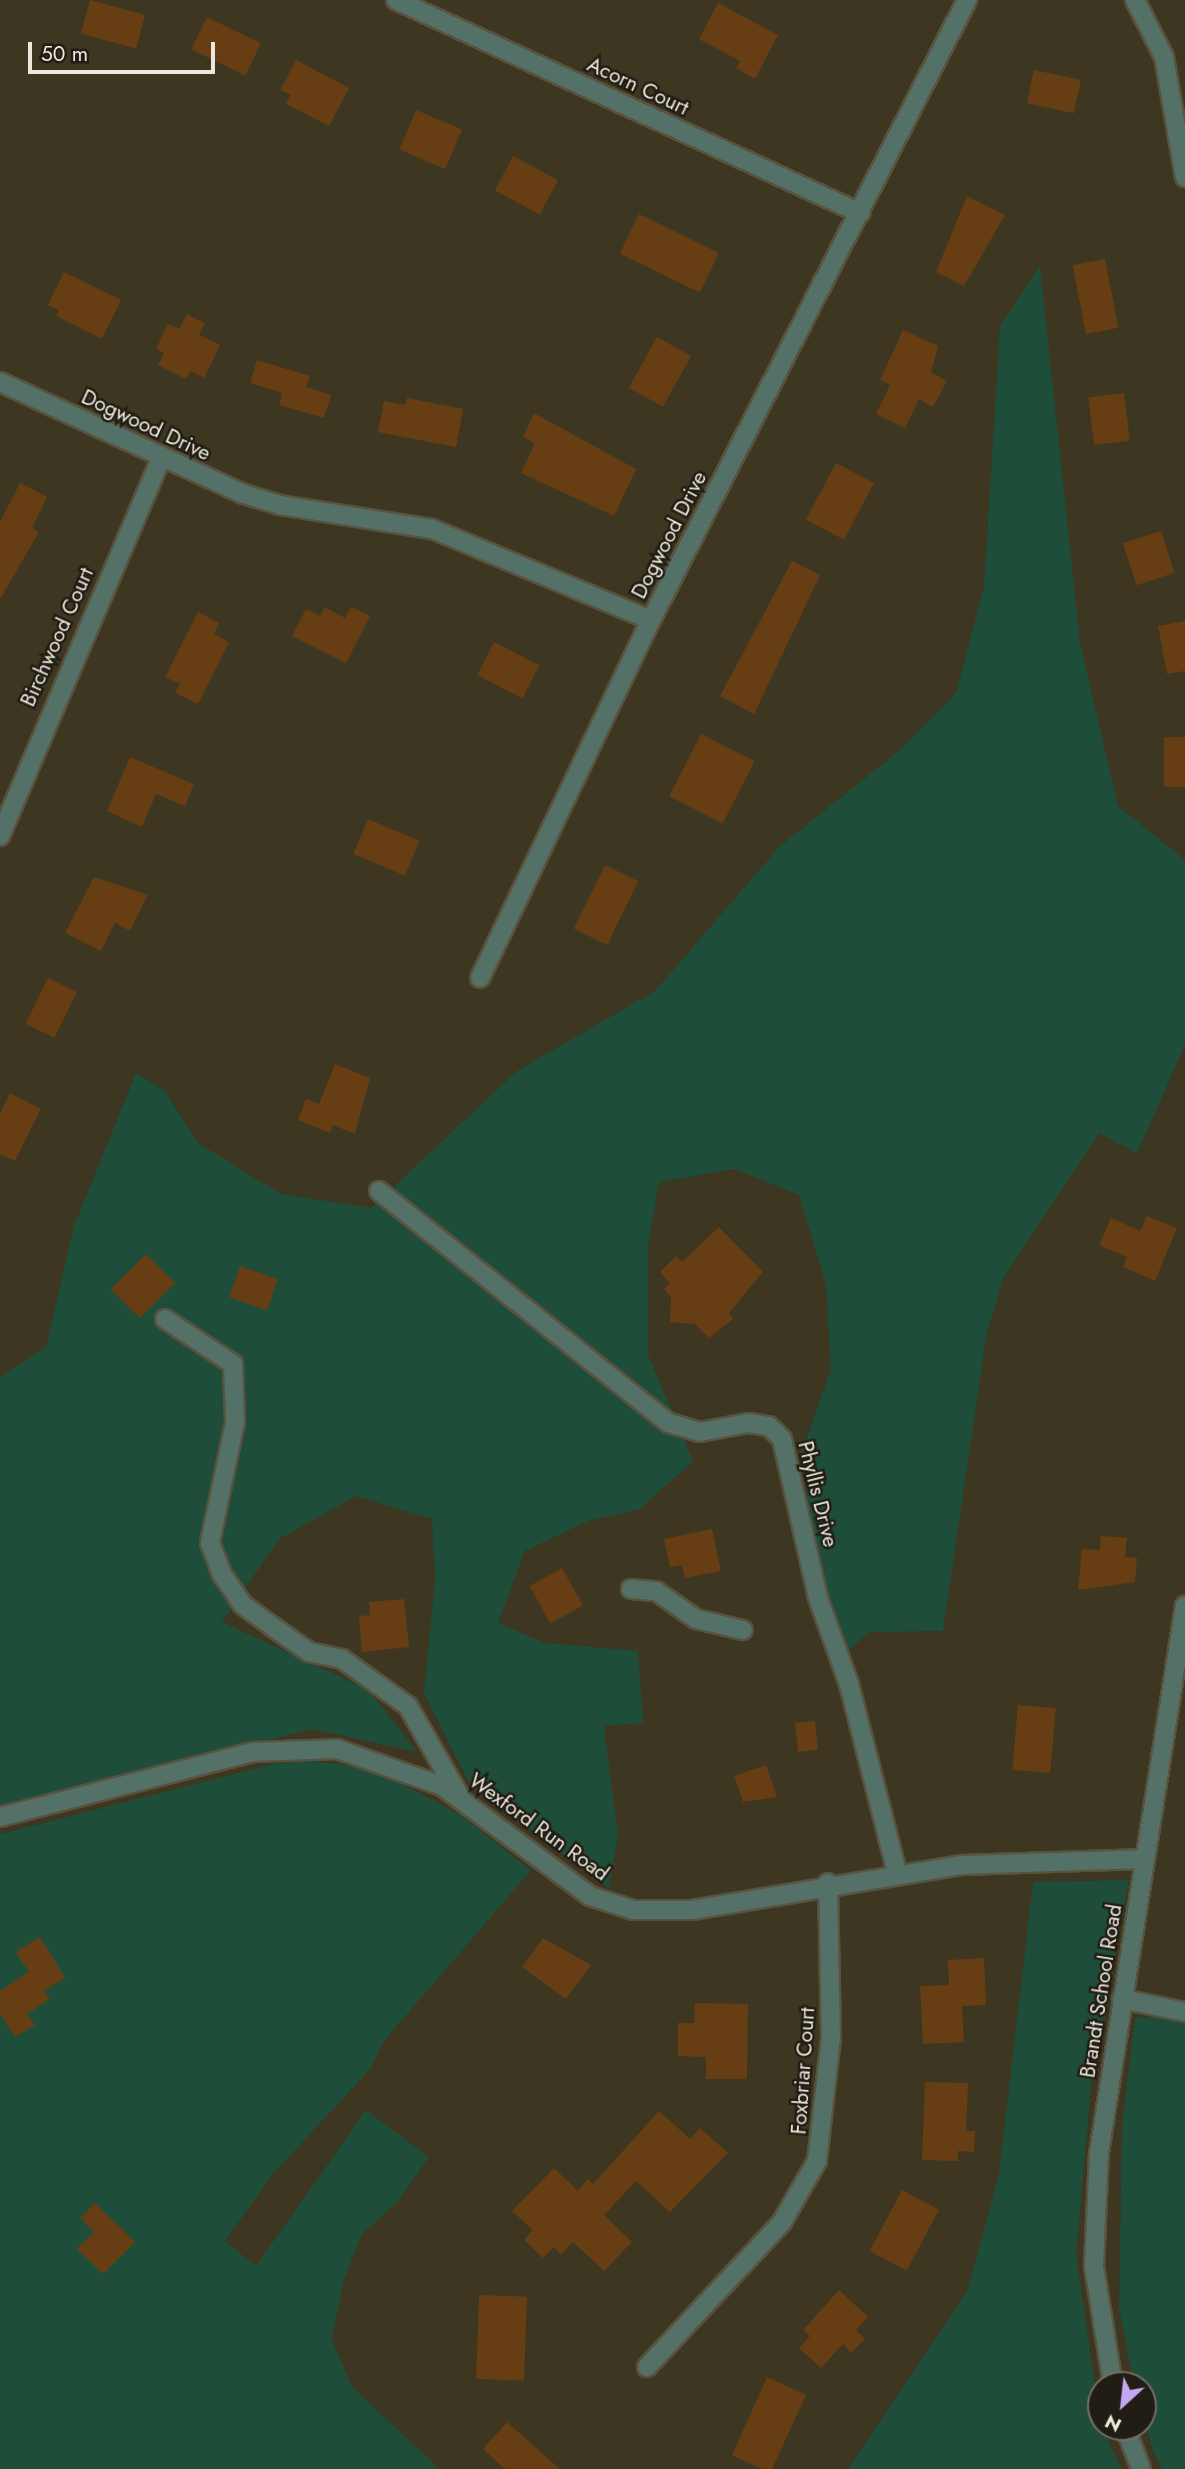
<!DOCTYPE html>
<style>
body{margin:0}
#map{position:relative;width:1185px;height:2469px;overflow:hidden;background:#3d3620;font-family:Jost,sans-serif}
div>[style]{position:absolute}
.green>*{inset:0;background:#1e4d39}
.building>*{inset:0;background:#673e13;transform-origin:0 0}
.roads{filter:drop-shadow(2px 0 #59523e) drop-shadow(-2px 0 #59523e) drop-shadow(0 2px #59523e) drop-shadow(0 -2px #59523e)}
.minor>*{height:18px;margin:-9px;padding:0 9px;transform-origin:9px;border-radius:9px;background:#547168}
span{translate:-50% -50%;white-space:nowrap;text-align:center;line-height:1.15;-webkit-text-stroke:5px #211d14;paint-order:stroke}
.street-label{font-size:21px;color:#ede8db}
.north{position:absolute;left:1087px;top:2371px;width:70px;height:70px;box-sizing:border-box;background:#211d14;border:2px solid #736e64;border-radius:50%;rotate:207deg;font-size:19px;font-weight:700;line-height:28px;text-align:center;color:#ede8db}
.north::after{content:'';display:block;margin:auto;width:24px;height:32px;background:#c3a7f2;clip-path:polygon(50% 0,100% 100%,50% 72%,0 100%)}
.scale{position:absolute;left:28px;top:42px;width:187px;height:32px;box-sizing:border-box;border:4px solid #ede8db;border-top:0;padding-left:9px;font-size:21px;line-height:24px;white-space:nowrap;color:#ede8db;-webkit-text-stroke:5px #211d14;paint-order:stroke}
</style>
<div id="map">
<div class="green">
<i style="clip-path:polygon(1040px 266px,1080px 642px,1118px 806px,1185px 860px,1185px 1045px,1137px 1153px,1099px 1133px,1004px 1277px,987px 1332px,943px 1631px,870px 1632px,848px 1650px,817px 1562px,801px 1454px,831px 1369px,826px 1285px,799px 1195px,735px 1169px,659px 1182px,648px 1248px,648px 1355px,693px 1461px,640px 1509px,588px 1521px,525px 1551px,498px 1623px,545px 1643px,638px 1651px,643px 1723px,604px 1726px,618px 1836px,609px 1888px,471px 1786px,424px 1694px,435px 1579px,432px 1519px,356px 1496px,279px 1539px,222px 1622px,369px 1690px,417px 1752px,313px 1729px,0 1805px,0 1377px,46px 1347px,74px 1226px,136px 1073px,165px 1091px,198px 1143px,281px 1194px,371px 1208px,517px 1071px,655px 991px,780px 846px,894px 755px,956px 693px,984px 586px,1000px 327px)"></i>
<i style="clip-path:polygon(293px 1759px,373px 1768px,460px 1815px,531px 1870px,384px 2041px,371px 2068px,273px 2174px,225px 2241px,256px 2266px,366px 2110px,429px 2157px,397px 2203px,362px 2234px,343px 2282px,332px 2340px,352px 2387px,440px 2469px,0 2469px,0 1834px)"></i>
<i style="clip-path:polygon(1129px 1880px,1092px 2075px,1076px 2255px,1101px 2427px,1122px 2469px,848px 2469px,967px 2292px,999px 2174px,1033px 1882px)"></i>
<i style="clip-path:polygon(1154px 2017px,1185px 2023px,1185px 2469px,1162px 2469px,1153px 2450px,1143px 2416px,1143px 2385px,1134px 2385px,1119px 2308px,1122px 2125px,1135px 2018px)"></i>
</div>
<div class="building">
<i style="left:90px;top:0;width:57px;height:35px;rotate:15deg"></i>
<i style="clip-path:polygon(718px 3px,778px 35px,755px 79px,736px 68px,740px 61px,699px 39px)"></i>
<i style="left:207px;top:17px;width:60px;height:36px;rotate:26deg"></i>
<i style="clip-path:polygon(296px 60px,349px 88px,329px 126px,286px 104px,291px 95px,280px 90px)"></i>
<i style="left:1034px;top:70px;width:48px;height:34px;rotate:12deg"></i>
<i style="left:416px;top:110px;width:50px;height:43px;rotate:23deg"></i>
<i style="left:513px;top:156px;width:51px;height:39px;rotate:28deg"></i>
<i style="clip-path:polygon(967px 196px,1005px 215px,964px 286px,936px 272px)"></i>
<i style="left:639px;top:214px;width:89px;height:44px;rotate:26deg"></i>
<i style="left:1105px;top:259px;width:70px;height:33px;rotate:79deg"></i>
<i style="clip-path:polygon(64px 272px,121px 300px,102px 339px,56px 316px,59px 310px,48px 305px)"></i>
<i style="clip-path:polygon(187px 314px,205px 323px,199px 335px,220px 345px,204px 378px,190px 371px,186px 379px,158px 365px,164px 353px,156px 349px,168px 324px,179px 329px)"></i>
<i style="clip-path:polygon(903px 330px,938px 346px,931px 372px,947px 381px,933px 407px,919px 399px,905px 428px,876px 414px,890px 385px,880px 380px)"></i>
<i style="left:657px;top:337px;width:39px;height:58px;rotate:29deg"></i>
<i style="clip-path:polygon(257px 360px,310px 376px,306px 387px,331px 395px,324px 418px,279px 405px,282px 393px,250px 383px)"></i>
<i style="left:1124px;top:393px;width:48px;height:36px;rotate:83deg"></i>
<i style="clip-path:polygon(407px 398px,463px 409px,456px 447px,378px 432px,384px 401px,405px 405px)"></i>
<i style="clip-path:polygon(534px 413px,636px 469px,614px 516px,521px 473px,535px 443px,523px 437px)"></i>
<i style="left:836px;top:463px;width:43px;height:64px;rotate:28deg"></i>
<i style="clip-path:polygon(20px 483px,47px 497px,32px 528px,39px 532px,0 599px,0 522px)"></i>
<i style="left:1161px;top:531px;width:44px;height:40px;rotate:72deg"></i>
<i style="clip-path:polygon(792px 561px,820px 575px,754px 714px,720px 696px)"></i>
<i style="clip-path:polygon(324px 607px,345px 618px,351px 607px,370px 616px,346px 663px,292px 636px,306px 609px,320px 616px)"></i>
<i style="clip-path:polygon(198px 612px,219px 623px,214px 634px,229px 642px,198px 704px,175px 693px,180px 684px,165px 677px)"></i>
<i style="clip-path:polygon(1185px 621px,1185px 671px,1167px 674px,1158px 626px)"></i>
<i style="left:494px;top:642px;width:51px;height:37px;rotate:27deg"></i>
<i style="left:701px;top:734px;width:60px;height:70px;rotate:27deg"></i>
<i style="left:1164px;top:737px;width:21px;height:50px"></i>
<i style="clip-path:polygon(130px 757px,194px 784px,185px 806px,156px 794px,142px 827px,107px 811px)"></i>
<i style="left:368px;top:819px;width:56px;height:38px;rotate:23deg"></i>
<i style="left:605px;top:865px;width:37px;height:71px;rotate:26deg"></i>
<i style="clip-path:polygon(94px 877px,148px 895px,130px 931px,115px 923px,101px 951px,65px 933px)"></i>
<i style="left:48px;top:978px;width:32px;height:51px;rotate:26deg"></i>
<i style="clip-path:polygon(335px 1064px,370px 1078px,355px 1134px,333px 1125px,330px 1133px,298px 1120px,306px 1099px,319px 1104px)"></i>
<i style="clip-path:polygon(10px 1093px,41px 1109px,15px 1161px,0 1154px,0 1113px)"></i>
<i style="clip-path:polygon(1147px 1216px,1177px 1228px,1155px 1281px,1123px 1267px,1127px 1257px,1099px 1245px,1111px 1218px,1140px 1231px)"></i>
<i style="clip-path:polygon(719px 1227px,763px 1272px,729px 1313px,733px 1319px,709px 1338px,695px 1324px,670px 1322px,671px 1297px,664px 1289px,670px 1283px,660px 1272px,676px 1256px,682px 1262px)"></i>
<i style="left:146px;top:1254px;width:41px;height:50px;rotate:45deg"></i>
<i style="left:240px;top:1266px;width:40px;height:33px;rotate:19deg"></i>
<i style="clip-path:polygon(712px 1529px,721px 1571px,685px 1578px,682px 1565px,670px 1567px,664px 1539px)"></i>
<i style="clip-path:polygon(1101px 1536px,1127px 1538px,1125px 1557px,1137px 1558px,1135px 1582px,1078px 1590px,1082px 1549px,1100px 1550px)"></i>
<i style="left:562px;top:1568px;width:43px;height:37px;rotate:61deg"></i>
<i style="clip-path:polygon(404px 1599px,409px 1647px,362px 1652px,359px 1616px,370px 1615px,369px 1602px)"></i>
<i style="left:1018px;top:1705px;width:38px;height:65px;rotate:5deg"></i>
<i style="left:815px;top:1721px;width:29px;height:20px;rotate:84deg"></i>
<i style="clip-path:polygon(766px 1765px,777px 1797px,743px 1802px,734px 1776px)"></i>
<i style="clip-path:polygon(40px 1937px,65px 1978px,44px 1991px,50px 1999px,27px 2014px,35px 2025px,15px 2037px,0 2013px,0 1991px,29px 1972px,16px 1952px)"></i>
<i style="clip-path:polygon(543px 1938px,591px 1965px,566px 1999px,522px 1967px)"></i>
<i style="clip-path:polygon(984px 1958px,986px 2005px,962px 2006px,964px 2042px,923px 2044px,920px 1986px,949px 1985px,948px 1960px)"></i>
<i style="clip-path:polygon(695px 2003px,748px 2004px,747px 2079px,706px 2079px,706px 2057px,678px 2056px,678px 2023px,694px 2023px)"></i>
<i style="clip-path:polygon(925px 2082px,968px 2083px,966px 2131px,975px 2131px,974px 2152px,958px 2151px,958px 2161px,922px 2160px)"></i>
<i style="clip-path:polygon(659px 2111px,690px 2139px,700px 2128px,728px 2153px,670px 2212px,636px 2181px,604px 2215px,632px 2242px,604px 2271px,573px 2242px,561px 2255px,554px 2247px,543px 2258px,524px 2240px,533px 2230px,512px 2211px,554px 2168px,578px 2191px,588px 2179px,593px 2184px)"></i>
<i style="left:902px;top:2190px;width:42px;height:69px;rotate:28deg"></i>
<i style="clip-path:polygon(95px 2203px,135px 2242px,103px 2274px,77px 2249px,94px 2232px,80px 2218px)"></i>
<i style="clip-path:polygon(839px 2290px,868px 2317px,856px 2330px,865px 2339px,851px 2353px,843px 2344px,821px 2368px,799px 2348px,810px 2336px,803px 2330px)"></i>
<i style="left:479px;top:2295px;width:48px;height:84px;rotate:2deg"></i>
<i style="clip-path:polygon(767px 2377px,806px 2395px,772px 2469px,762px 2469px,732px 2455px)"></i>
<i style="clip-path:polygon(507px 2422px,560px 2469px,505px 2469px,483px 2449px)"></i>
</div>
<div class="roads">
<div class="minor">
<i style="left:396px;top:0;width:511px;rotate:24.66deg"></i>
<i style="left:1135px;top:0;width:64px;rotate:63deg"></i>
<i style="left:1164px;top:57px;width:122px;rotate:80.1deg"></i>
<i style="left:0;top:382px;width:268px;rotate:24.7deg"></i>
<i style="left:244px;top:494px;width:38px;rotate:17deg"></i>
<i style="left:280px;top:505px;width:154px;rotate:9deg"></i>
<i style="left:432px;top:529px;width:237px;rotate:22.6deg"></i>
<i style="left:651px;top:620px;width:696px;rotate:-62.99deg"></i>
<i style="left:0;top:836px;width:411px;rotate:-66.9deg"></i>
<i style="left:480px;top:978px;width:397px;rotate:-64.5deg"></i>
<i style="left:379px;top:1191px;width:371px;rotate:38.7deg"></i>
<i style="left:669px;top:1423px;width:32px;rotate:16deg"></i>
<i style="left:700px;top:1432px;width:50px;rotate:-10.4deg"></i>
<i style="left:749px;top:1423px;width:20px;rotate:9deg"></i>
<i style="left:769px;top:1426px;width:18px;rotate:45deg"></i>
<i style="left:782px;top:1439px;width:163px;rotate:77.2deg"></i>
<i style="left:818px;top:1598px;width:91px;rotate:70.2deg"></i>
<i style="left:849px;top:1684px;width:195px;rotate:75.7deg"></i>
<i style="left:165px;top:1319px;width:82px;rotate:33.5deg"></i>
<i style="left:233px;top:1364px;width:58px;rotate:88deg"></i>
<i style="left:235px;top:1422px;width:124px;rotate:101.7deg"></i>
<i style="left:210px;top:1543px;width:33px;rotate:69deg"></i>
<i style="left:222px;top:1574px;width:37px;rotate:56deg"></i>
<i style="left:243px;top:1605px;width:37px;rotate:36deg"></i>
<i style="left:273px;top:1627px;width:44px;rotate:34.8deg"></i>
<i style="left:309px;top:1652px;width:34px;rotate:12deg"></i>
<i style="left:342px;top:1659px;width:81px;rotate:35.5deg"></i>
<i style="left:408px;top:1706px;width:105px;rotate:60.3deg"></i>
<i style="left:631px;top:1589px;width:25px;rotate:5deg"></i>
<i style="left:656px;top:1591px;width:49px;rotate:35deg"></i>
<i style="left:696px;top:1619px;width:48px;rotate:13.2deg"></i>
<i style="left:0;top:1817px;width:261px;rotate:-14.4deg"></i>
<i style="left:253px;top:1752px;width:84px;rotate:-2deg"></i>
<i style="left:337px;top:1749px;width:111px;rotate:19.4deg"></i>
<i style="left:442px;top:1786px;width:184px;rotate:36.6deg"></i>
<i style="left:590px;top:1896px;width:45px;rotate:18deg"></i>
<i style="left:633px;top:1910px;width:59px"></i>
<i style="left:692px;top:1910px;width:274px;rotate:-9.5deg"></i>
<i style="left:962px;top:1865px;width:183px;rotate:-1.9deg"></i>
<i style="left:1122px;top:1999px;width:64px;rotate:11.7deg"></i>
<i style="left:647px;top:2367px;width:198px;rotate:-47deg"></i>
<i style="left:782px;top:2222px;width:70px;rotate:-60.2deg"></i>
<i style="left:817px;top:2161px;width:124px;rotate:-83.5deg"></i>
<i style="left:831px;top:2038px;width:155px;rotate:-91.1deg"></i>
<i style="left:1113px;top:2385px;width:121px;rotate:-99.1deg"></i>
<i style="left:1094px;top:2266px;width:113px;rotate:-87.5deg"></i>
<i style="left:1099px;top:2153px;width:554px;rotate:-81.07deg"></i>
<i style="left:1125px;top:2427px;width:45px;rotate:69.1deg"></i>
</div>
</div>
<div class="street-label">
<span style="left:638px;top:86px;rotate:25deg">Acorn Court</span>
<span style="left:146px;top:425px;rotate:25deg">Dogwood Drive</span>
<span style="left:669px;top:535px;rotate:-63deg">Dogwood Drive</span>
<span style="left:57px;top:637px;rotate:-66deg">Birchwood Court</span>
<span style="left:818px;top:1494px;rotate:76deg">Phyllis Drive</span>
<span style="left:539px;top:1827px;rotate:36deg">Wexford Run Road</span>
<span style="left:1101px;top:1991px;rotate:-81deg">Brandt School Road</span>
<span style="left:803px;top:2071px;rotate:-86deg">Foxbriar Court</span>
</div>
<div class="north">N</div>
<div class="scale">50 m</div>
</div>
